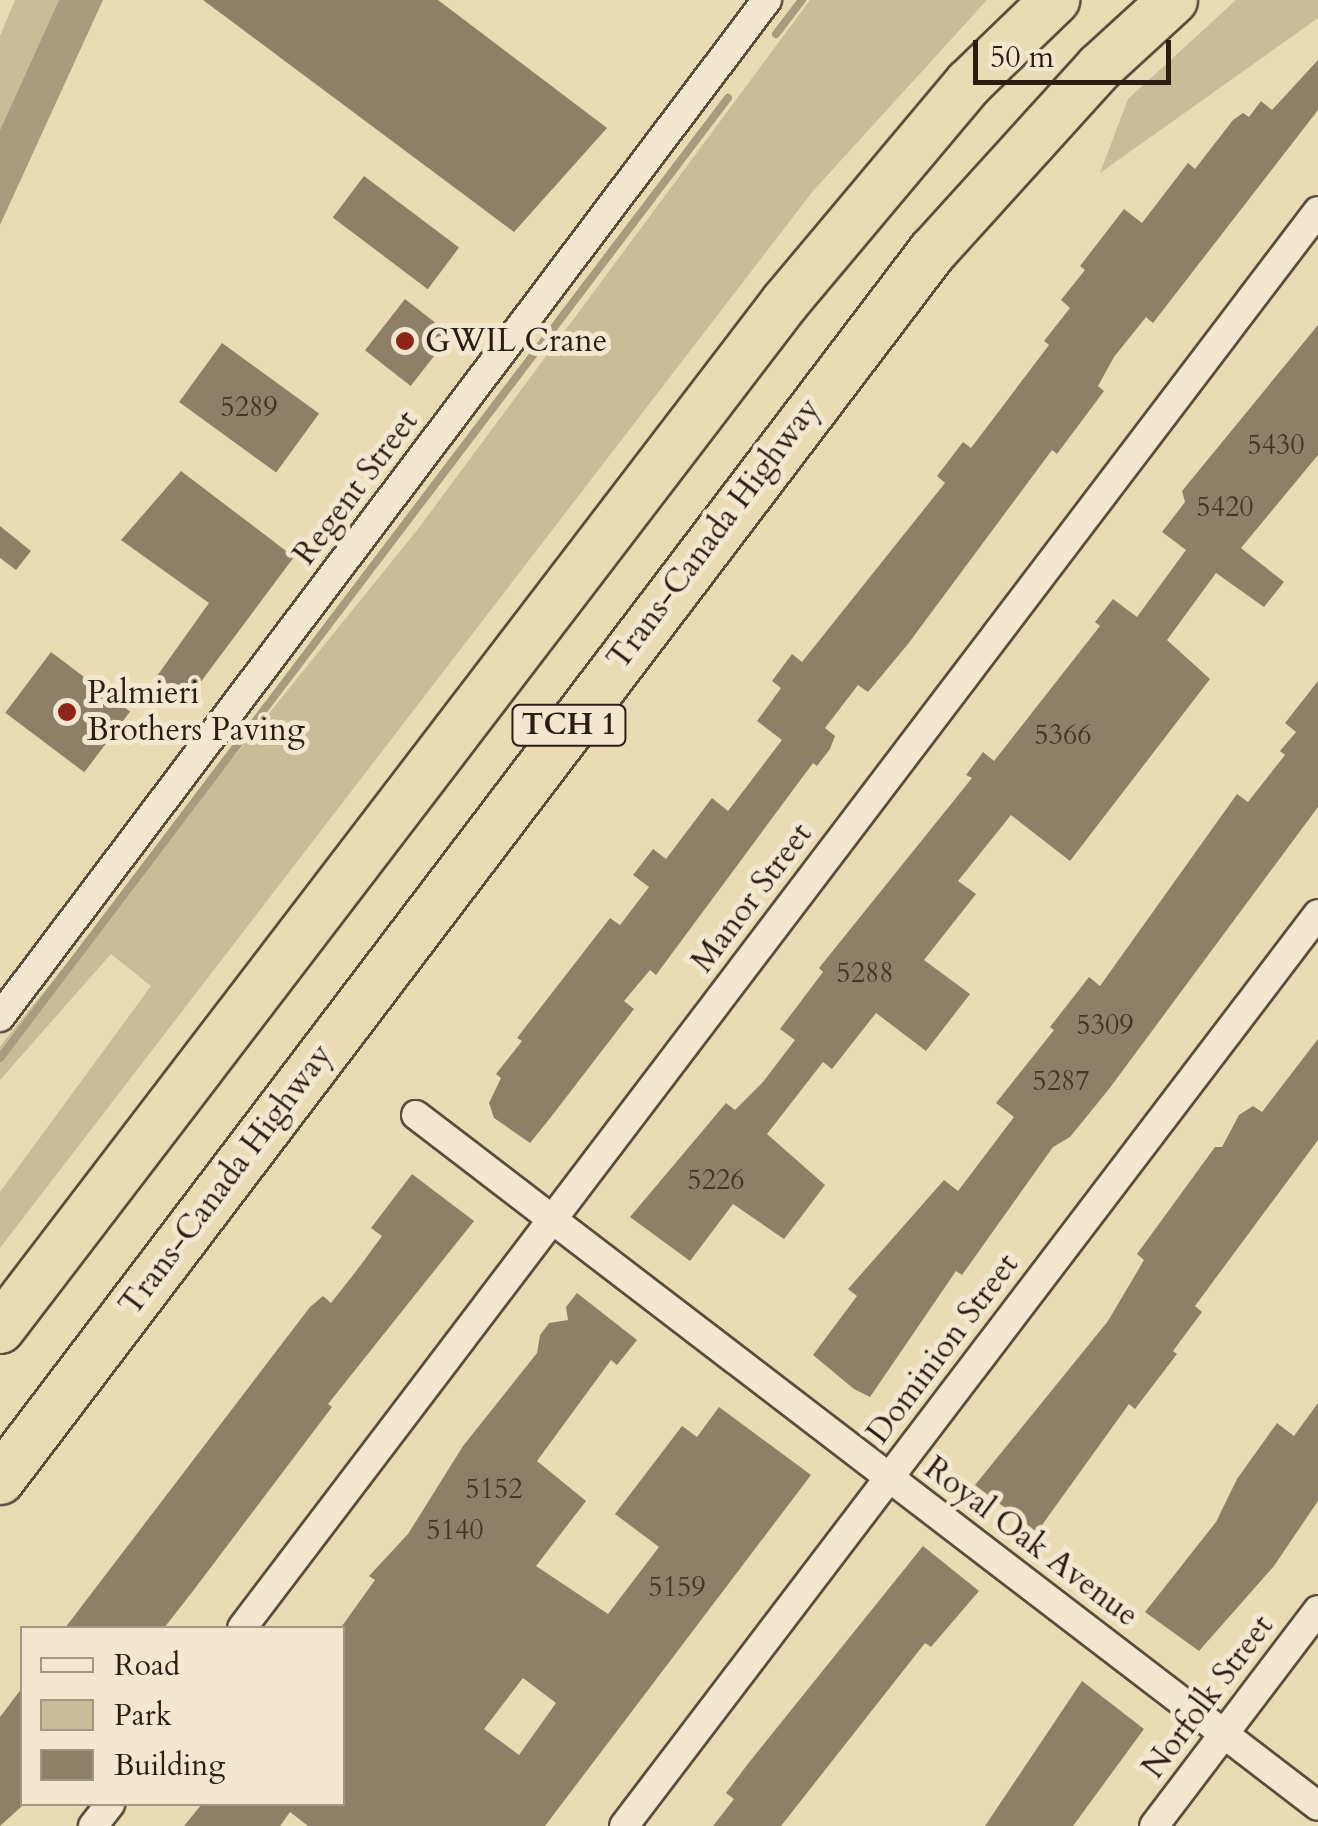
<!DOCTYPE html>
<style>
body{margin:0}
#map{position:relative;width:1318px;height:1826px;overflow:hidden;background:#e9dcb5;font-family:Cardo,serif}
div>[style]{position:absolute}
.green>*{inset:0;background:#c9bc99}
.water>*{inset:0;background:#a89b7e}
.stream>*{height:8px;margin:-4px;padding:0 4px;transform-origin:4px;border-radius:4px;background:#a89b7e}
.building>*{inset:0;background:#8e8067;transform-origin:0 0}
.roads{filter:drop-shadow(2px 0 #5a4d3b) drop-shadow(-2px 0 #5a4d3b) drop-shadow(0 2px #5a4d3b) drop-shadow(0 -2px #5a4d3b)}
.street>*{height:28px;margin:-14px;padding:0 14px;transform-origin:14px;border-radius:14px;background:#f1e8cf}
.highway>*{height:48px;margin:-24px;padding:0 24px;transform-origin:24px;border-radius:24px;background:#e9dcb5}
.dots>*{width:28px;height:28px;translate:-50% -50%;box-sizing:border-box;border:5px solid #f1e8cf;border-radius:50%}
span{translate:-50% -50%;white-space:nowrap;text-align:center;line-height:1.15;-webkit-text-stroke:10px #f1e8cf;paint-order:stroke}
.number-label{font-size:28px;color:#443627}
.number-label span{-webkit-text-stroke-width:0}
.shield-label span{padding:2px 8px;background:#f1e8cf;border:2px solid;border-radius:8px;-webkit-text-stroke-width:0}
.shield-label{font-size:30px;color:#2b1d12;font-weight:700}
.poi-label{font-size:32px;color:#2b1d12}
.left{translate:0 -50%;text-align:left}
.street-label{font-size:32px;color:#2b1d12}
.legend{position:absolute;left:20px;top:1626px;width:325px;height:180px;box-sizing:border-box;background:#f1e8cf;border:2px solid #a29783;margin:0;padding:12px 18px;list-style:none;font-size:30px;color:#2b1d12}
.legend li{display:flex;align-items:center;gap:20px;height:50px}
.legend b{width:50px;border:2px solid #a29783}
.scale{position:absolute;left:973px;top:40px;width:198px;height:45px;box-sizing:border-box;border:5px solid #2b1d12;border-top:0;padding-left:12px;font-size:30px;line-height:35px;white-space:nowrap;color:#2b1d12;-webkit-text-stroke:8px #f1e8cf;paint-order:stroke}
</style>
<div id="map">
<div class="green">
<i style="clip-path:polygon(15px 0,59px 0,0 130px,0 36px)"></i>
<i style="clip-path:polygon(810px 0,987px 0,813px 191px,0 1248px,0 1192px,151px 986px,111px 954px,0 1080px,0 1046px,418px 529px)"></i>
<i style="clip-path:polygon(1236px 0,1318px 0,1318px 18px,1100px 173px,1128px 99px)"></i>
</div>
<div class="water">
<i style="clip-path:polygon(59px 0,103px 0,0 225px,0 130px)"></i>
</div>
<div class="stream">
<i style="left:776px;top:34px;width:43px;rotate:-52.6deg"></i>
<i style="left:0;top:1058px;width:1205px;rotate:-52.83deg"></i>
</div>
<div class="building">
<i style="clip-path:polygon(203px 0,438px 0,607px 128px,514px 232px)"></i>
<i style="clip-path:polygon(1318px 60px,1318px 110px,1153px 323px,1146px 317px,1114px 357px,1098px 386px,1104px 391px,1057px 454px,1052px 450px,908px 644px,868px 692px,858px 685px,825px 728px,835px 736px,830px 749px,817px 766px,813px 763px,656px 975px,650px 970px,624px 1001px,634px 1009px,551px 1117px,530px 1143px,494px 1118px,489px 1103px,501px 1078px,496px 1074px,522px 1041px,517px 1038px,610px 918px,620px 925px,649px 887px,633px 875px,653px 849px,666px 859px,712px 798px,728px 811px,782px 740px,757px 721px,781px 688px,772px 681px,792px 654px,802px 662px,945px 483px,937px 476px,963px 442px,971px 448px,1049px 345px,1044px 341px,1070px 308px,1061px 300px,1085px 270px,1080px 266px,1124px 209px,1142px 223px,1188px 163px,1195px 169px,1233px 120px,1243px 113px,1249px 117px,1261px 101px,1272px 110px)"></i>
<i style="left:364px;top:176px;width:119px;height:52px;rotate:37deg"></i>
<i style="left:405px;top:299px;width:58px;height:65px;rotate:38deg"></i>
<i style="clip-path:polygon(1318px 325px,1318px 455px,1241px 548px,1284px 582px,1264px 607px,1216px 573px,1167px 640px,1210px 679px,1070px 861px,1011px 815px,958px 881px,976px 894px,924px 960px,970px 994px,926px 1051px,876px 1013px,832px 1069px,823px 1062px,767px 1134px,825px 1185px,807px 1209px,784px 1239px,733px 1204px,690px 1261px,630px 1217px,726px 1103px,735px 1110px,763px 1082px,795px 1040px,780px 1029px,823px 972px,819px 968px,972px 778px,966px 775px,983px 752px,994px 761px,1100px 626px,1095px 622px,1113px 599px,1137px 617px,1186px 550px,1162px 532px,1185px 502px,1182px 491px)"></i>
<i style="left:222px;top:343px;width:120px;height:73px;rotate:36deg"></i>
<i style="clip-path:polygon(181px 471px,294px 557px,188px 699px,157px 676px,209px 603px,121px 540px)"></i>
<i style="clip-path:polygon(0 526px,31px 551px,16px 570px,0 558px)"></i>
<i style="left:51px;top:652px;width:99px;height:76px;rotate:37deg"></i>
<i style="clip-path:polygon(1318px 681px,1318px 807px,1109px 1089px,1070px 1137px,1053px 1147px,962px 1275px,956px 1271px,870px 1397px,854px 1389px,813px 1355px,857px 1296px,848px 1289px,944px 1180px,958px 1191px,1014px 1117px,996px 1103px,1054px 1030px,1050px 1027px,1089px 977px,1100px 986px,1237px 794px,1248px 802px,1285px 755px,1280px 751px,1296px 732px,1285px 723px)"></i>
<i style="clip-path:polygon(1318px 1039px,1318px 1140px,1195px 1306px,1202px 1312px,1173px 1351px,1177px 1354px,1135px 1409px,1129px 1404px,1037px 1532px,975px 1485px,1108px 1321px,1144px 1260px,1137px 1254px,1215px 1147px,1222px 1147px,1239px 1115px,1253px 1106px,1262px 1112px)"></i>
<i style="clip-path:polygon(412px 1174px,474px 1221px,328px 1404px,332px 1407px,193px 1591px,164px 1628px,65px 1628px,310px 1307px,323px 1296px,331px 1303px,357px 1270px,382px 1236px,371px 1228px)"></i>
<i style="clip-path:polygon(evenodd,577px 1293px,637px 1340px,617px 1365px,611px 1360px,537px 1461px,586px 1501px,536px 1566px,608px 1614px,659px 1547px,615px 1514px,682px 1426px,697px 1437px,719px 1407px,811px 1475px,545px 1826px,308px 1826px,290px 1812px,280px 1826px,184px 1826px,202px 1804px,342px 1804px,342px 1626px,375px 1580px,369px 1576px,408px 1534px,463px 1446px,537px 1353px,540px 1335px,549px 1323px,568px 1320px,566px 1307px,577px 1293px,523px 1678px,556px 1703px,519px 1755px,484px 1729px,523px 1678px)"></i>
<i style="clip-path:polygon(1318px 1403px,1318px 1501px,1274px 1566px,1199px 1651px,1145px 1612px,1216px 1522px,1237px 1479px,1277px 1423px,1294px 1436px)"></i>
<i style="clip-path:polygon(923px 1546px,979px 1591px,931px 1647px,925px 1643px,781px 1826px,713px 1826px,734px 1799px,726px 1793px,747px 1765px)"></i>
<i style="clip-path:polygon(1082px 1681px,1144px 1729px,1073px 1826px,985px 1826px)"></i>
<i style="clip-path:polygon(22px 1688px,22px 1806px,0 1826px,0 1717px)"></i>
</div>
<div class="roads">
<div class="street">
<i style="left:0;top:1017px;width:1274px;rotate:-52.98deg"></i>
<i style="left:416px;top:1115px;width:1136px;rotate:37.45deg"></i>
<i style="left:242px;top:1628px;width:1779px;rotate:-52.79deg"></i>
<i style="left:93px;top:1826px;width:28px;rotate:-52deg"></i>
<i style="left:624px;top:1826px;width:1146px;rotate:-52.73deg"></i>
<i style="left:1154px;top:1826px;width:271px;rotate:-52.8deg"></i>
</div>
<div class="highway">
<i style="left:0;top:1329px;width:1294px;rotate:-52.6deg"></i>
<i style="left:786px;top:301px;width:285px;rotate:-50deg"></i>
<i style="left:969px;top:83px;width:120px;rotate:-44deg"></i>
<i style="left:0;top:1480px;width:1543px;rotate:-52.8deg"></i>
<i style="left:933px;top:251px;width:248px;rotate:-47.8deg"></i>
<i style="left:1100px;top:67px;width:99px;rotate:-42.5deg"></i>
</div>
</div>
<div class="dots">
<i style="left:405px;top:341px;background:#8f2418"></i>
<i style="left:67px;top:712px;background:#8f2418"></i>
</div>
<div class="number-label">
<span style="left:249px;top:407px">5289</span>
<span style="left:1276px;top:445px">5430</span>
<span style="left:1225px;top:507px">5420</span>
<span style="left:1063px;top:735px">5366</span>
<span style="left:865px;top:973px">5288</span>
<span style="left:1105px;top:1025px">5309</span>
<span style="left:1061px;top:1081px">5287</span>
<span style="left:716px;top:1180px">5226</span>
<span style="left:494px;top:1489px">5152</span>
<span style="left:455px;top:1530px">5140</span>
<span style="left:677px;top:1587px">5159</span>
</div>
<div class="shield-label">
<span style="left:569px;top:725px">TCH 1</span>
</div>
<div class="poi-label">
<span class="left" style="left:425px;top:341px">GWIL Crane</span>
<span class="left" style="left:87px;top:712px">Palmieri<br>Brothers Paving</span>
</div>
<div class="street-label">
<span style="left:356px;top:488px;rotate:-53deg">Regent Street</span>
<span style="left:714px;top:534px;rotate:-53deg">Trans-Canada Highway</span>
<span style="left:752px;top:898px;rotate:-53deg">Manor Street</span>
<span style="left:226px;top:1180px;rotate:-53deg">Trans-Canada Highway</span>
<span style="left:943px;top:1349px;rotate:-53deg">Dominion Street</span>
<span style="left:1031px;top:1542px;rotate:37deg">Royal Oak Avenue</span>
<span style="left:1208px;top:1697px;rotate:-53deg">Norfolk Street</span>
</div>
<ul class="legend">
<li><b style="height:12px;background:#f1e8cf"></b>Road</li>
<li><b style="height:28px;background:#c9bc99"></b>Park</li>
<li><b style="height:28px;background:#8e8067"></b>Building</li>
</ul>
<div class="scale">50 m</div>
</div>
